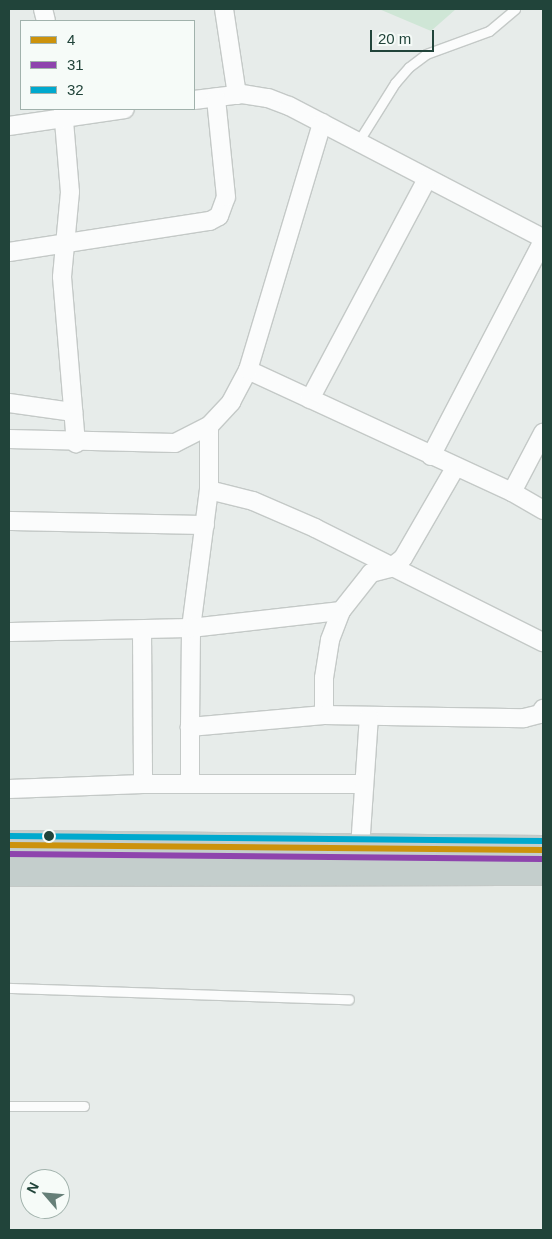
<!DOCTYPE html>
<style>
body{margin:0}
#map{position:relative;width:552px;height:1239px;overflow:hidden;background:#e7ecea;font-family:Arial,sans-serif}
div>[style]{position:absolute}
.green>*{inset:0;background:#cfe6d6}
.roads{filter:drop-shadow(1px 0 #c4c9c7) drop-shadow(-1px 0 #c4c9c7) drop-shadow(0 1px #c4c9c7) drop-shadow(0 -1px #c4c9c7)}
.service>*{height:9px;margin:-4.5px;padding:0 4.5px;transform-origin:4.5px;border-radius:4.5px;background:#fbfcfc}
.minor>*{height:18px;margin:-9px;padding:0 9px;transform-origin:9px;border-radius:9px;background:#fbfcfc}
.trunk>*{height:28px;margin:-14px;padding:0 14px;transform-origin:14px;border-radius:14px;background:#c4cecc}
.bus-1>*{height:6px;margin:-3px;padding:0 3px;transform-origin:3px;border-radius:3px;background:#cc920c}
.bus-2>*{height:6px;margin:-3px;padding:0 3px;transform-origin:3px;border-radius:3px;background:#8e44ad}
.bus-3>*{height:6px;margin:-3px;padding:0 3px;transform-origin:3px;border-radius:3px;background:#00a9ce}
.dots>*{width:14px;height:14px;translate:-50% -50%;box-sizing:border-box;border:2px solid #f6fbf8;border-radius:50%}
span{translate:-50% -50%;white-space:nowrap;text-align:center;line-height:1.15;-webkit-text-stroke:5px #f6fbf8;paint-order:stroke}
.frame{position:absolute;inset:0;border:10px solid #21443a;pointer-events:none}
.legend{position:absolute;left:20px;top:20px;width:175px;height:90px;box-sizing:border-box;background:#f6fbf8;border:1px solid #a1b2ac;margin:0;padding:6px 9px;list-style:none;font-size:15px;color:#21443a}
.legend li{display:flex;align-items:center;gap:10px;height:25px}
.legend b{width:25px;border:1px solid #a1b2ac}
.north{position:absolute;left:20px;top:1169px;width:50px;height:50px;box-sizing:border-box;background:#f6fbf8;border:1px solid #a1b2ac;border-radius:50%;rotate:297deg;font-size:14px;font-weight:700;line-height:20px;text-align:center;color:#21443a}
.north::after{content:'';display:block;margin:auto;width:18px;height:22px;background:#667f78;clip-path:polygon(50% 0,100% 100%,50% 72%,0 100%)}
.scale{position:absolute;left:370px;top:30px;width:64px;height:22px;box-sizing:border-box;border:2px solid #21443a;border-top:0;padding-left:6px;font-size:15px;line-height:18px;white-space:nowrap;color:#21443a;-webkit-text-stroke:4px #f6fbf8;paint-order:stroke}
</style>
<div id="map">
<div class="green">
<i style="clip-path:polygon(379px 9px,456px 9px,431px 31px)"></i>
</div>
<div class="roads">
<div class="service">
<i style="left:358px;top:142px;width:70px;rotate:-57.9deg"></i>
<i style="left:395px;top:83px;width:21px;rotate:-49deg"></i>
<i style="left:409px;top:67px;width:21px;rotate:-37deg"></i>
<i style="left:426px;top:54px;width:67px;rotate:-20.1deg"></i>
<i style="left:489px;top:31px;width:34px;rotate:-40deg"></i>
<i style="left:9px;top:988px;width:340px;rotate:1.9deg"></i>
<i style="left:9px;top:1106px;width:75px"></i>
</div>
<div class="minor">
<i style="left:43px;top:9px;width:12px;rotate:76deg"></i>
<i style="left:224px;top:9px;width:87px;rotate:81.4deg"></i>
<i style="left:194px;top:100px;width:48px;rotate:-7.1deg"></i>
<i style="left:242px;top:94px;width:26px;rotate:9deg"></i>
<i style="left:268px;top:98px;width:22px;rotate:21deg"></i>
<i style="left:289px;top:106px;width:286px;rotate:27.5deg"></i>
<i style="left:63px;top:109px;width:83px;rotate:85.2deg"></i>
<i style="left:70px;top:192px;width:85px;rotate:95.4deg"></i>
<i style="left:62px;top:277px;width:167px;rotate:85.2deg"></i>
<i style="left:9px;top:126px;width:117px;rotate:-8.3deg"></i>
<i style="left:9px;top:252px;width:203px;rotate:-8.8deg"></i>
<i style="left:210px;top:221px;width:10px;rotate:-29deg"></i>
<i style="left:219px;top:216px;width:20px;rotate:-70deg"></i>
<i style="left:226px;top:197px;width:100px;rotate:-95.8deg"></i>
<i style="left:248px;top:370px;width:291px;rotate:24.8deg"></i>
<i style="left:512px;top:492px;width:36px;rotate:30deg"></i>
<i style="left:310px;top:399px;width:249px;rotate:-62deg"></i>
<i style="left:9px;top:403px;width:65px;rotate:8deg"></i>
<i style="left:209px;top:426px;width:64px;rotate:90deg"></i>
<i style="left:209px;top:490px;width:45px;rotate:14deg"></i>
<i style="left:253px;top:501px;width:68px;rotate:23.5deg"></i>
<i style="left:315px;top:528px;width:255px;rotate:26.6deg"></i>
<i style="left:9px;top:439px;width:166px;rotate:1.4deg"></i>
<i style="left:175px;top:443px;width:38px;rotate:-27deg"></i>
<i style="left:209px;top:426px;width:33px;rotate:-47deg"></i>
<i style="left:231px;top:402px;width:36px;rotate:-62deg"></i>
<i style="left:248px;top:370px;width:258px;rotate:-73.3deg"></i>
<i style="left:431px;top:456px;width:242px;rotate:-62.5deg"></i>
<i style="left:455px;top:468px;width:104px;rotate:120deg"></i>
<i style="left:403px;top:558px;width:16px;rotate:142deg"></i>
<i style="left:390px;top:568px;width:20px;rotate:165deg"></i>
<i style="left:371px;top:573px;width:48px;rotate:128.3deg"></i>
<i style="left:341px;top:611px;width:31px;rotate:111deg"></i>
<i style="left:330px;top:640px;width:38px;rotate:99deg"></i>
<i style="left:324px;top:678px;width:37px;rotate:90deg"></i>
<i style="left:324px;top:715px;width:200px;rotate:0.9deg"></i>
<i style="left:524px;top:718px;width:16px;rotate:-14deg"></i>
<i style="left:540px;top:714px;width:6px;rotate:-59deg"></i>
<i style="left:512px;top:492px;width:67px;rotate:-62.3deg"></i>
<i style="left:9px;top:521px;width:196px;rotate:1.2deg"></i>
<i style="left:142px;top:631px;width:153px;rotate:89.6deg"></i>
<i style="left:9px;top:632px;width:182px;rotate:-1.3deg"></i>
<i style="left:191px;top:628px;width:139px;rotate:-82.6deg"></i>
<i style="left:324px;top:715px;width:135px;rotate:174.9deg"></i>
<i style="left:190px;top:727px;width:99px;rotate:-89.4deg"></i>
<i style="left:191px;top:628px;width:151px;rotate:-6.5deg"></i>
<i style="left:190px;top:727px;width:57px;rotate:90deg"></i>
<i style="left:9px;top:789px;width:134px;rotate:-2.1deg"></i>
<i style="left:143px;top:784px;width:221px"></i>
<i style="left:360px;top:848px;width:132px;rotate:-86.1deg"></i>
</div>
<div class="trunk">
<i style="left:9px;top:845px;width:534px;rotate:0.54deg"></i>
<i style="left:9px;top:872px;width:534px;rotate:-0.11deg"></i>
</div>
</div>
<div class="bus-1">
<i style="left:9px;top:845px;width:534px;rotate:0.54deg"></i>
</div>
<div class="bus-2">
<i style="left:9px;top:854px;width:534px;rotate:0.54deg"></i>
</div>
<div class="bus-3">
<i style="left:9px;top:836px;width:534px;rotate:0.54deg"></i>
</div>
<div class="dots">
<i style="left:49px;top:836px;background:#21443a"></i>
</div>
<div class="frame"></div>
<ul class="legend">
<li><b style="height:6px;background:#cc920c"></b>4</li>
<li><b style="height:6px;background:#8e44ad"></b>31</li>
<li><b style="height:6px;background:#00a9ce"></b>32</li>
</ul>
<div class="north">N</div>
<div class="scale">20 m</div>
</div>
